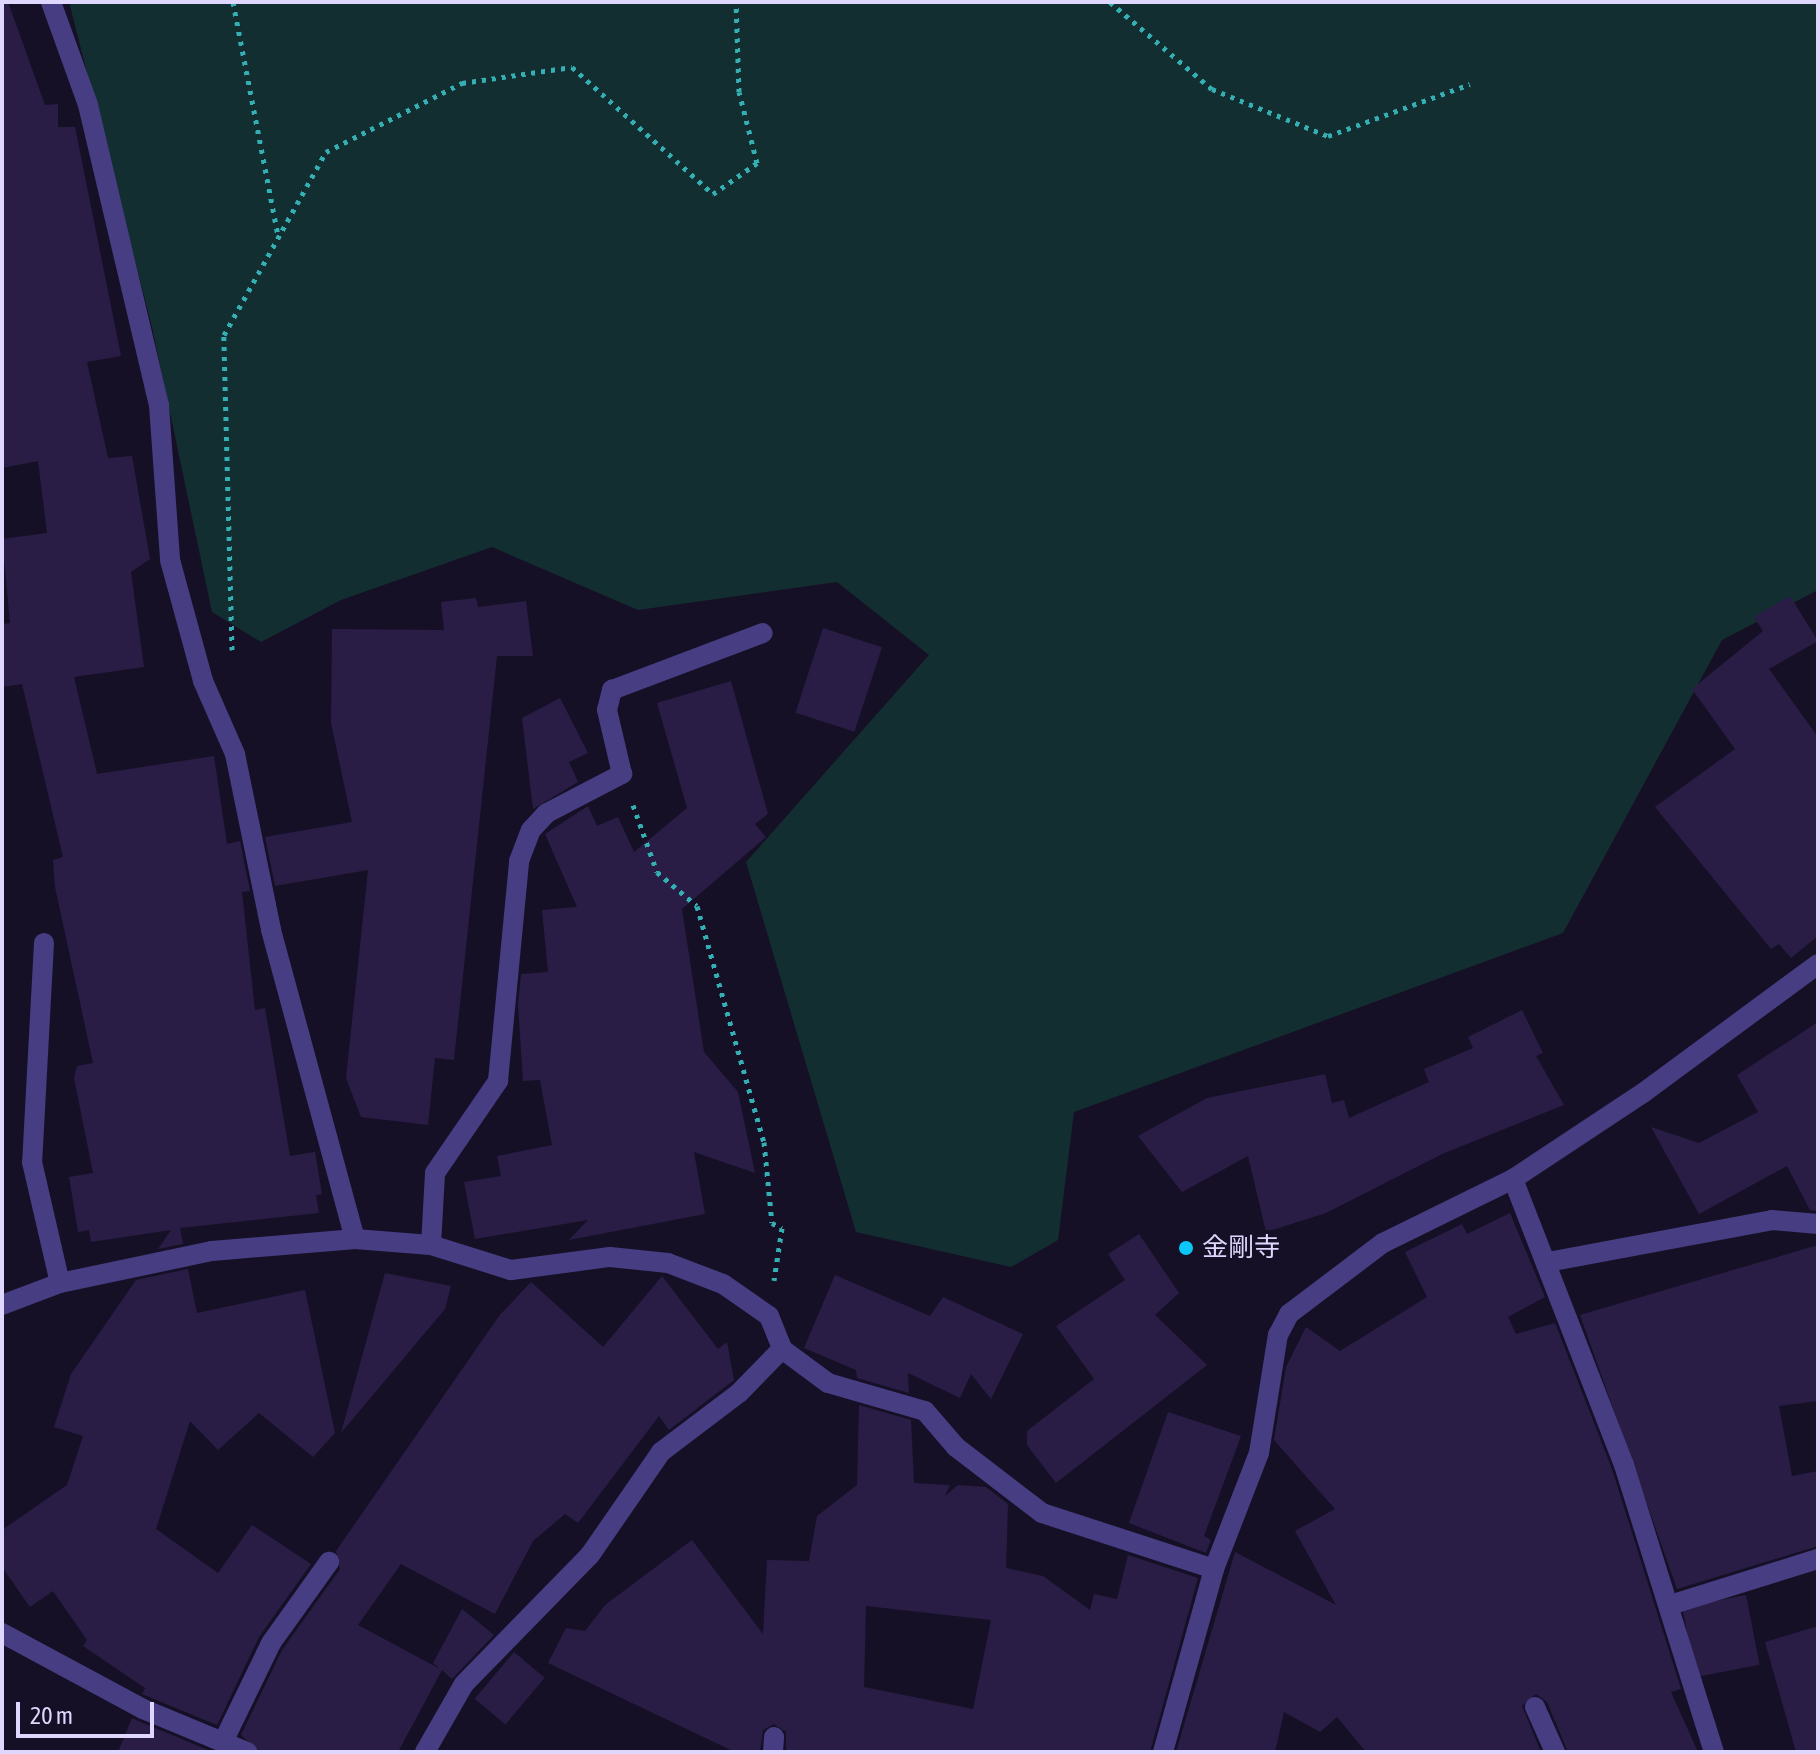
<!DOCTYPE html>
<meta charset="utf-8">
<style>
body{margin:0}
#map{position:relative;width:1820px;height:1754px;overflow:hidden;background:#161026;font-family:"Asap Condensed","Noto Sans JP",sans-serif}
div>[style]{position:absolute}
.green>*{inset:0;background:#132e30}
.building>*{inset:0;background:#291d46;transform-origin:0 0}
.path>*{height:5px;margin-top:-2.5px;transform-origin:0;background:repeating-linear-gradient(90deg,#34afb4 0 4px,transparent 0 10px)}
.lane>*{height:20px;margin:-10px;padding:0 10px;transform-origin:10px;border-radius:10px;background:#473d83}
.street>*{height:20px;margin:-10px;padding:0 10px;transform-origin:10px;border-radius:10px;background:#473d83}
.dots>*{width:22px;height:22px;translate:-50% -50%;box-sizing:border-box;border:4px solid #161026;border-radius:50%}
span{translate:-50% -50%;white-space:nowrap;text-align:center;line-height:1.15;-webkit-text-stroke:8px #161026;paint-order:stroke}
.poi-label{font-size:26px;color:#dfd7fd}
.left{translate:0 -50%;text-align:left}
.frame{position:absolute;inset:0;border:4px solid #dfd7fd;pointer-events:none}
.scale{position:absolute;left:16px;top:1702px;width:138px;height:36px;box-sizing:border-box;border:4px solid #dfd7fd;border-top:0;padding-left:10px;font-size:24px;line-height:28px;white-space:nowrap;color:#dfd7fd;-webkit-text-stroke:6px #161026;paint-order:stroke}
</style>
<div id="map">
<div class="green">
<i style="clip-path:polygon(69px 2px,1818px 2px,1818px 590px,1722px 640px,1563px 933px,1074px 1112px,1058px 1240px,1011px 1267px,856px 1232px,746px 862px,929px 655px,837px 582px,638px 610px,492px 547px,341px 600px,261px 642px,212px 612px,152px 327px)"></i>
</div>
<div class="building">
<i style="clip-path:polygon(2px 2px,8px 2px,45px 105px,58px 104px,58px 127px,75px 127px,121px 356px,87px 362px,108px 458px,132px 456px,150px 559px,131px 572px,144px 667px,74px 677px,97px 774px,214px 756px,227px 844px,240px 841px,250px 891px,242px 892px,255px 1010px,265px 1008px,290px 1156px,315px 1152px,322px 1194px,316px 1195px,319px 1213px,180px 1228px,183px 1244px,158px 1249px,171px 1230px,91px 1242px,89px 1230px,78px 1232px,69px 1177px,93px 1173px,74px 1078px,77px 1066px,93px 1063px,55px 887px,53px 860px,63px 857px,22px 684px,2px 687px,2px 624px,10px 623px,2px 539px,47px 533px,38px 461px,2px 468px)"></i>
<i style="clip-path:polygon(1790px 596px,1818px 641px,1769px 669px,1818px 737px,1818px 936px,1791px 958px,1779px 944px,1771px 949px,1655px 807px,1735px 749px,1692px 689px,1763px 631px,1754px 617px)"></i>
<i style="clip-path:polygon(476px 598px,478px 607px,526px 601px,533px 656px,497px 656px,454px 1060px,435px 1058px,428px 1125px,361px 1117px,346px 1078px,368px 870px,275px 886px,265px 837px,352px 822px,331px 723px,332px 629px,444px 630px,441px 602px)"></i>
<i style="left:823px;top:628px;width:62px;height:89px;rotate:18deg"></i>
<i style="clip-path:polygon(731px 681px,768px 814px,755px 824px,766px 837px,682px 909px,704px 1052px,738px 1092px,755px 1173px,694px 1152px,705px 1214px,569px 1240px,588px 1220px,475px 1239px,464px 1182px,501px 1176px,497px 1156px,552px 1145px,540px 1080px,523px 1081px,518px 1004px,521px 974px,548px 972px,542px 910px,577px 907px,545px 834px,588px 806px,597px 826px,618px 817px,634px 852px,687px 808px,657px 703px)"></i>
<i style="clip-path:polygon(560px 698px,588px 753px,569px 762px,578px 782px,533px 809px,522px 718px)"></i>
<i style="clip-path:polygon(1522px 1010px,1543px 1053px,1536px 1056px,1564px 1105px,1442px 1154px,1326px 1213px,1266px 1232px,1248px 1156px,1182px 1192px,1138px 1136px,1207px 1098px,1325px 1074px,1332px 1103px,1344px 1100px,1349px 1118px,1429px 1082px,1424px 1069px,1473px 1048px,1468px 1037px)"></i>
<i style="clip-path:polygon(1818px 1022px,1818px 1211px,1810px 1210px,1787px 1166px,1699px 1214px,1651px 1127px,1699px 1143px,1758px 1112px,1737px 1075px)"></i>
<i style="clip-path:polygon(1510px 1213px,1545px 1297px,1508px 1317px,1516px 1334px,1555px 1323px,1612px 1469px,1681px 1689px,1671px 1692px,1698px 1752px,1568px 1752px,1547px 1702px,1536px 1694px,1522px 1706px,1541px 1752px,1366px 1752px,1337px 1717px,1320px 1732px,1284px 1712px,1275px 1752px,1176px 1752px,1235px 1552px,1336px 1605px,1295px 1531px,1335px 1509px,1274px 1440px,1286px 1367px,1306px 1327px,1340px 1351px,1427px 1297px,1405px 1252px,1462px 1224px,1467px 1234px)"></i>
<i style="clip-path:polygon(1139px 1234px,1179px 1293px,1155px 1315px,1207px 1365px,1056px 1483px,1027px 1445px,1027px 1431px,1094px 1379px,1056px 1326px,1125px 1280px,1108px 1254px)"></i>
<i style="clip-path:polygon(1818px 1245px,1818px 1401px,1779px 1406px,1792px 1476px,1818px 1471px,1818px 1546px,1677px 1589px,1580px 1315px)"></i>
<i style="clip-path:polygon(188px 1269px,197px 1313px,305px 1290px,335px 1433px,313px 1457px,259px 1413px,218px 1450px,190px 1421px,156px 1529px,218px 1573px,252px 1525px,311px 1564px,259px 1637px,217px 1725px,142px 1694px,145px 1688px,83px 1646px,87px 1640px,53px 1591px,30px 1607px,2px 1567px,2px 1530px,67px 1485px,83px 1436px,54px 1427px,71px 1374px,136px 1280px)"></i>
<i style="clip-path:polygon(385px 1273px,451px 1286px,445px 1309px,341px 1433px)"></i>
<i style="clip-path:polygon(835px 1275px,930px 1316px,943px 1297px,1023px 1334px,991px 1399px,971px 1374px,960px 1398px,908px 1373px,909px 1393px,857px 1378px,856px 1370px,804px 1348px)"></i>
<i style="clip-path:polygon(662px 1276px,718px 1349px,727px 1342px,734px 1380px,669px 1430px,659px 1416px,578px 1523px,565px 1514px,533px 1541px,495px 1614px,401px 1564px,358px 1625px,440px 1669px,433px 1663px,462px 1609px,494px 1635px,452px 1679px,442px 1670px,398px 1752px,260px 1752px,241px 1735px,282px 1650px,340px 1569px,336px 1551px,499px 1316px,531px 1282px,603px 1347px)"></i>
<i style="clip-path:polygon(evenodd,859px 1405px,911px 1420px,914px 1483px,950px 1485px,945px 1496px,958px 1485px,986px 1487px,1008px 1504px,1006px 1568px,1043px 1576px,1090px 1610px,1094px 1594px,1117px 1599px,1128px 1555px,1198px 1578px,1150px 1752px,786px 1752px,786px 1732px,774px 1724px,763px 1730px,760px 1752px,735px 1752px,548px 1663px,566px 1628px,585px 1631px,605px 1605px,692px 1540px,763px 1634px,767px 1560px,809px 1561px,817px 1516px,857px 1485px,859px 1405px,866px 1606px,991px 1620px,973px 1709px,864px 1687px,866px 1606px)"></i>
<i style="clip-path:polygon(1168px 1412px,1241px 1436px,1204px 1536px,1211px 1540px,1206px 1553px,1129px 1523px)"></i>
<i style="left:1746px;top:1595px;width:71px;height:65px;rotate:79deg"></i>
<i style="clip-path:polygon(1818px 1626px,1818px 1752px,1796px 1752px,1765px 1642px)"></i>
<i style="left:514px;top:1652px;width:40px;height:61px;rotate:40deg"></i>
<i style="clip-path:polygon(132px 1718px,138px 1721px,213px 1752px,118px 1752px)"></i>
</div>
<div class="path">
<i style="left:233px;top:2px;width:237px;rotate:79.1deg"></i>
<i style="left:1110px;top:2px;width:134px;rotate:40.5deg"></i>
<i style="left:1212px;top:89px;width:125px;rotate:22.1deg"></i>
<i style="left:1328px;top:136px;width:151px;rotate:-20.1deg"></i>
<i style="left:232px;top:650px;width:315px;rotate:-91.5deg"></i>
<i style="left:224px;top:335px;width:210px;rotate:-60.9deg"></i>
<i style="left:326px;top:152px;width:153px;rotate:-26.9deg"></i>
<i style="left:462px;top:83px;width:111px;rotate:-8.3deg"></i>
<i style="left:572px;top:67px;width:190px;rotate:42deg"></i>
<i style="left:713px;top:194px;width:54px;rotate:-35.2deg"></i>
<i style="left:757px;top:163px;width:73px;rotate:-104.2deg"></i>
<i style="left:739px;top:92px;width:90px;rotate:-91.9deg"></i>
<i style="left:633px;top:805px;width:71px;rotate:70.3deg"></i>
<i style="left:657px;top:872px;width:52px;rotate:40.4deg"></i>
<i style="left:697px;top:906px;width:245px;rotate:74.2deg"></i>
<i style="left:764px;top:1142px;width:81px;rotate:84.4deg"></i>
<i style="left:772px;top:1223px;width:11px;rotate:27deg"></i>
<i style="left:782px;top:1228px;width:53px;rotate:98.7deg"></i>
</div>
<div class="lane">
<i style="left:51px;top:2px;width:109px;rotate:70.2deg"></i>
<i style="left:88px;top:105px;width:308px;rotate:76.7deg"></i>
<i style="left:159px;top:405px;width:155px;rotate:85.9deg"></i>
<i style="left:170px;top:560px;width:125px;rotate:74.7deg"></i>
<i style="left:203px;top:681px;width:80px;rotate:66.3deg"></i>
<i style="left:44px;top:943px;width:219px;rotate:93.1deg"></i>
<i style="left:32px;top:1162px;width:124px;rotate:77deg"></i>
<i style="left:1513px;top:1179px;width:307px;rotate:68.8deg"></i>
<i style="left:1624px;top:1465px;width:301px;rotate:72.6deg"></i>
<i style="left:431px;top:1245px;width:72px;rotate:-86.8deg"></i>
<i style="left:435px;top:1173px;width:112px;rotate:-55.6deg"></i>
<i style="left:498px;top:1081px;width:221px;rotate:-84.5deg"></i>
<i style="left:519px;top:861px;width:33px;rotate:-69deg"></i>
<i style="left:531px;top:830px;width:23px;rotate:-47deg"></i>
<i style="left:547px;top:813px;width:85px;rotate:-27.5deg"></i>
<i style="left:622px;top:774px;width:66px;rotate:-103.2deg"></i>
<i style="left:607px;top:710px;width:21px;rotate:-76deg"></i>
<i style="left:612px;top:690px;width:161px;rotate:-20.7deg"></i>
<i style="left:1548px;top:1262px;width:228px;rotate:-10.6deg"></i>
<i style="left:1772px;top:1220px;width:46px;rotate:5deg"></i>
<i style="left:1670px;top:1605px;width:155px;rotate:-17.3deg"></i>
<i style="left:1535px;top:1707px;width:49px;rotate:66deg"></i>
<i style="left:223px;top:1742px;width:110px;rotate:-64.1deg"></i>
<i style="left:271px;top:1643px;width:100px;rotate:-54.4deg"></i>
<i style="left:425px;top:1752px;width:78px;rotate:-60.2deg"></i>
<i style="left:464px;top:1684px;width:180px;rotate:-45.7deg"></i>
<i style="left:590px;top:1555px;width:125px;rotate:-55.4deg"></i>
<i style="left:661px;top:1452px;width:98px;rotate:-37.1deg"></i>
<i style="left:739px;top:1393px;width:62px;rotate:-45.7deg"></i>
<i style="left:773px;top:1752px;width:15px;rotate:-86deg"></i>
</div>
<div class="street">
<i style="left:235px;top:754px;width:180px;rotate:78.4deg"></i>
<i style="left:271px;top:930px;width:320px;rotate:74.8deg"></i>
<i style="left:2px;top:1305px;width:62px;rotate:-20.8deg"></i>
<i style="left:60px;top:1283px;width:155px;rotate:-11.9deg"></i>
<i style="left:212px;top:1251px;width:144px;rotate:-4.8deg"></i>
<i style="left:355px;top:1239px;width:76px;rotate:4.5deg"></i>
<i style="left:431px;top:1245px;width:84px;rotate:17.4deg"></i>
<i style="left:511px;top:1270px;width:100px;rotate:-7.5deg"></i>
<i style="left:610px;top:1257px;width:58px;rotate:5.9deg"></i>
<i style="left:668px;top:1263px;width:59px;rotate:20.9deg"></i>
<i style="left:723px;top:1284px;width:56px;rotate:34.8deg"></i>
<i style="left:769px;top:1316px;width:35px;rotate:68deg"></i>
<i style="left:782px;top:1349px;width:57px;rotate:36.5deg"></i>
<i style="left:828px;top:1383px;width:101px;rotate:16.1deg"></i>
<i style="left:925px;top:1411px;width:48px;rotate:49.3deg"></i>
<i style="left:956px;top:1447px;width:108px;rotate:37.5deg"></i>
<i style="left:1042px;top:1513px;width:181px;rotate:18deg"></i>
<i style="left:2px;top:1633px;width:160px;rotate:28.3deg"></i>
<i style="left:143px;top:1709px;width:113px;rotate:22.5deg"></i>
<i style="left:1163px;top:1752px;width:190px;rotate:-74.4deg"></i>
<i style="left:1214px;top:1569px;width:124px;rotate:-68.8deg"></i>
<i style="left:1259px;top:1453px;width:120px;rotate:-80.9deg"></i>
<i style="left:1278px;top:1335px;width:24px;rotate:-62deg"></i>
<i style="left:1289px;top:1314px;width:118px;rotate:-37.1deg"></i>
<i style="left:1383px;top:1243px;width:145px;rotate:-26.2deg"></i>
<i style="left:1513px;top:1179px;width:156px;rotate:-33.5deg"></i>
<i style="left:1643px;top:1093px;width:217px;rotate:-36.4deg"></i>
</div>
<div class="dots">
<i style="left:1186px;top:1248px;background:#0bc6f6"></i>
</div>
<div class="poi-label">
<span class="left" style="left:1202px;top:1248px">金剛寺</span>
</div>
<div class="frame"></div>
<div class="scale">20 m</div>
</div>
